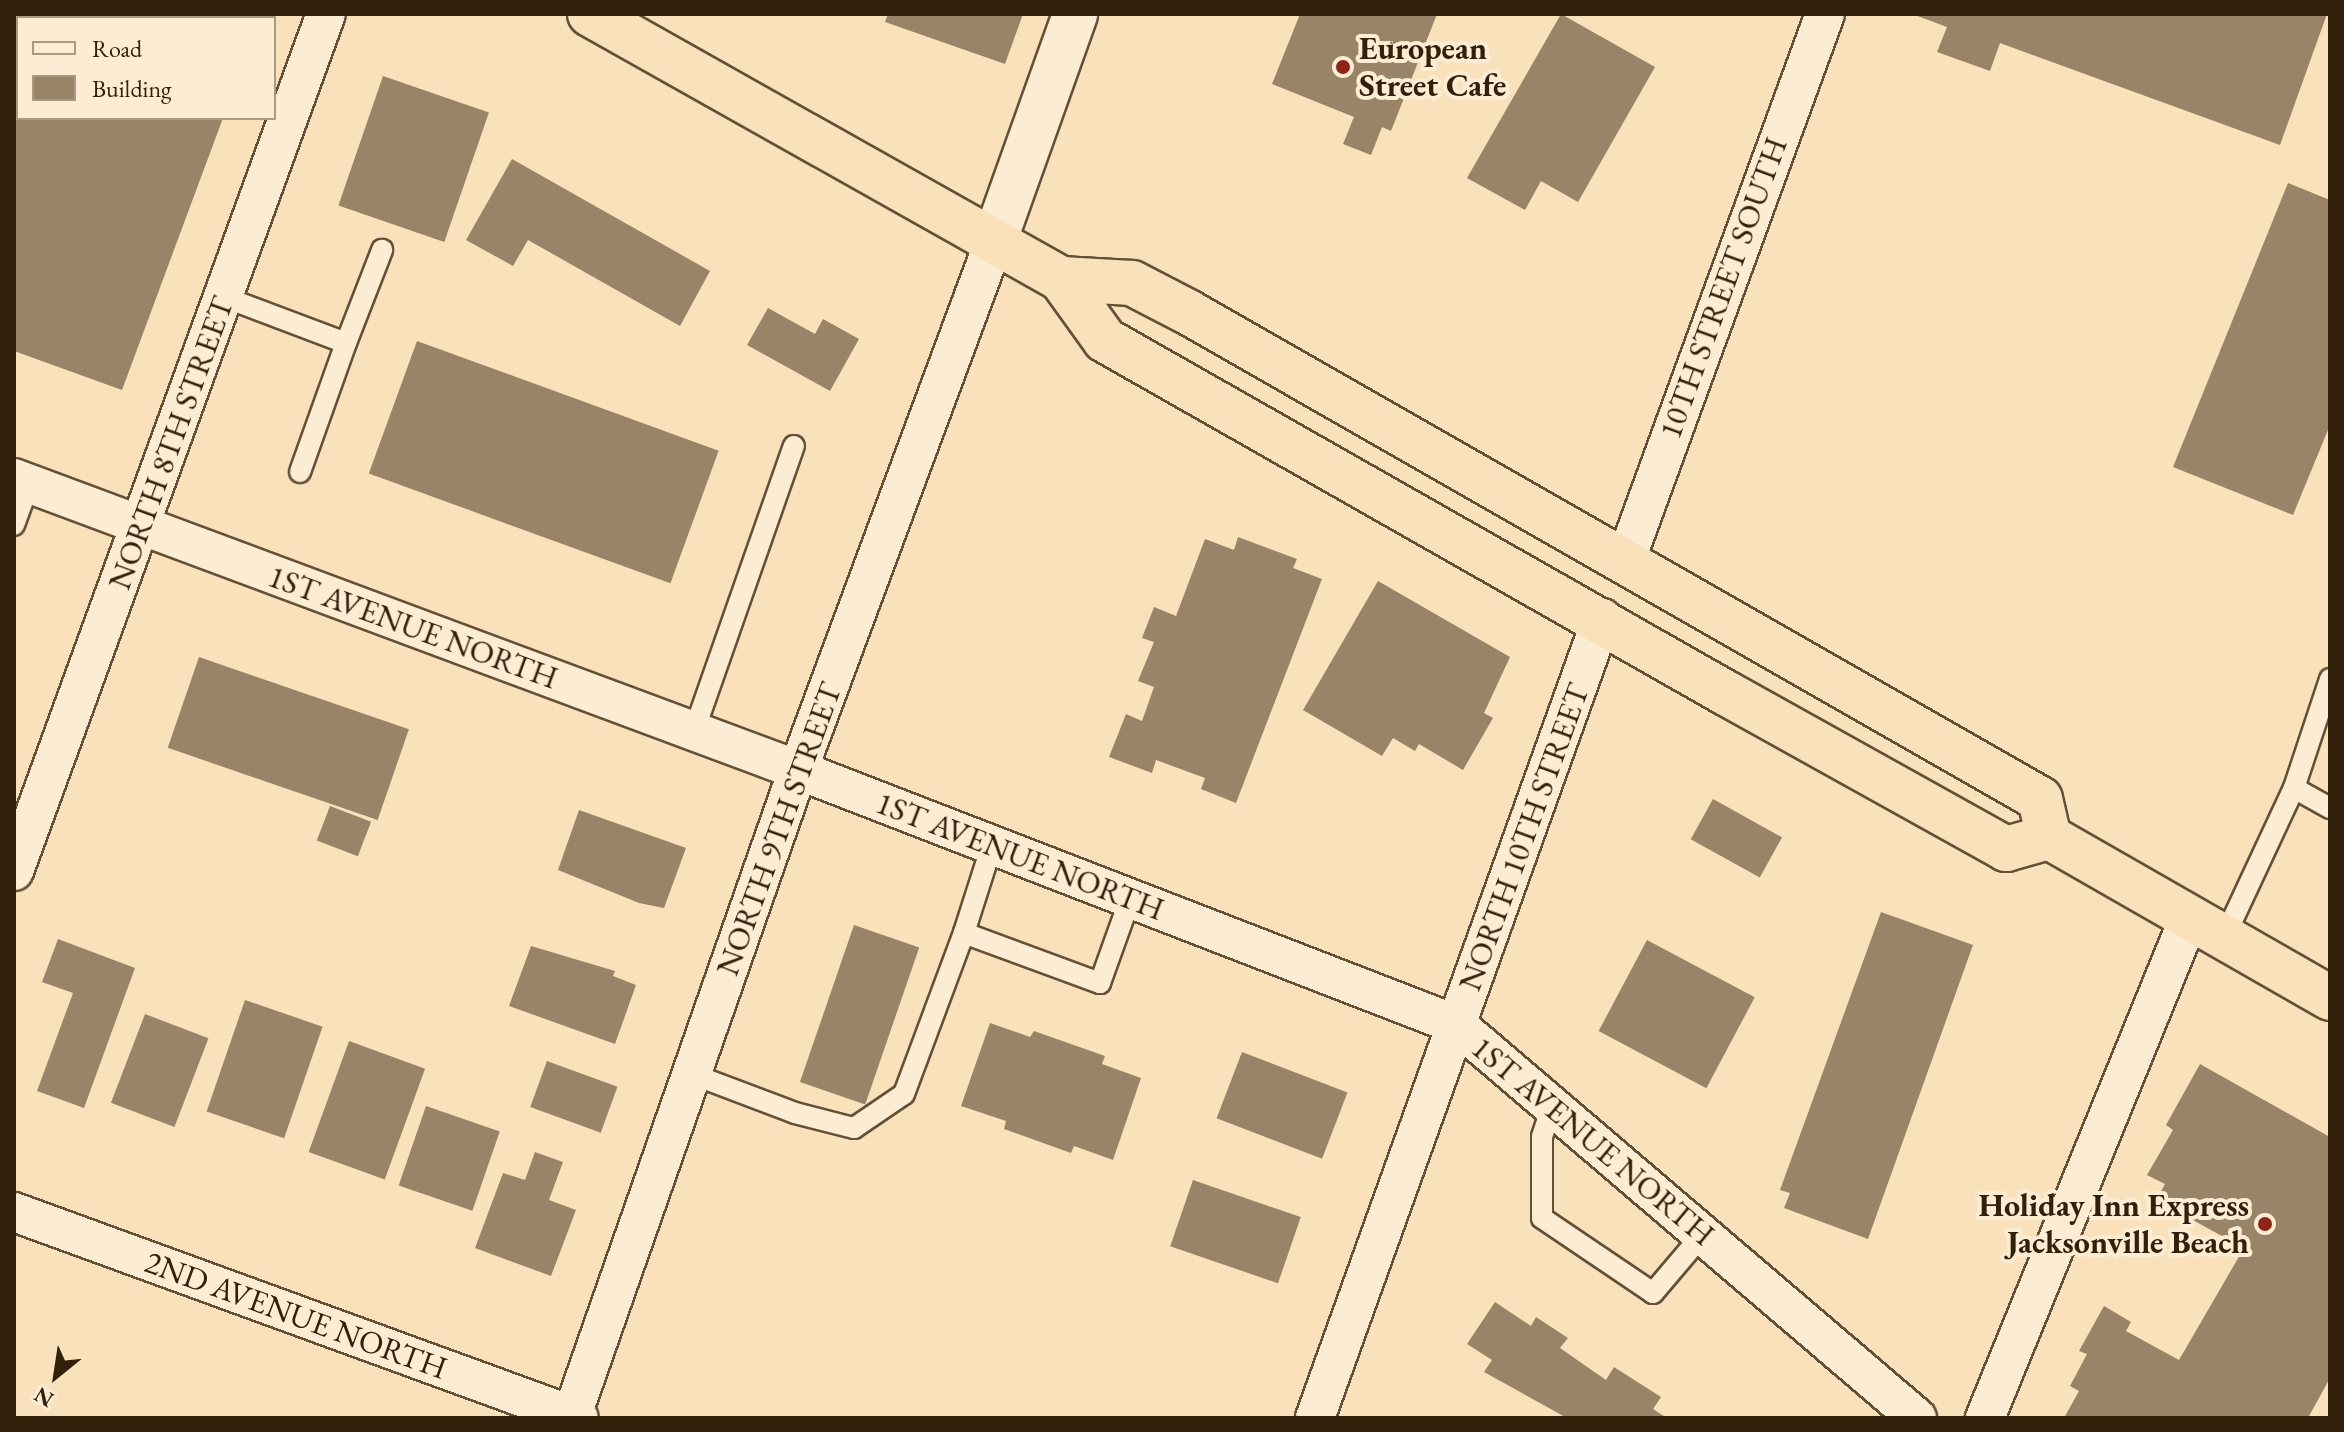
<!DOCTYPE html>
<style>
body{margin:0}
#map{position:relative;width:2344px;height:1432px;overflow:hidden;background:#f9e1bb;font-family:"EB Garamond",serif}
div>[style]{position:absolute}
.building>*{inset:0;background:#9a8467;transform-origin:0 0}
.roads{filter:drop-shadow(2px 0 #645037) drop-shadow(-2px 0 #645037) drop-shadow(0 2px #645037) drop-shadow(0 -2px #645037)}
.lane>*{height:20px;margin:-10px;padding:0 10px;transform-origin:10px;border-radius:10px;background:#fbecd3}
.street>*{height:38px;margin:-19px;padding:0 19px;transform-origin:19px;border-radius:19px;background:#fbecd3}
.secondary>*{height:44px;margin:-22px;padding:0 22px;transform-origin:22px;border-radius:22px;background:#fbecd3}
.highway>*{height:44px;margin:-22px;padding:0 22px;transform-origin:22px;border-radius:22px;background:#f9e1bb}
.dots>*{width:22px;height:22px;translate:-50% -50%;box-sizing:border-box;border:4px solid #fbecd3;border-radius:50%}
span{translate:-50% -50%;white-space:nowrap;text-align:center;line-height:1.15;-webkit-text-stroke:8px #fbecd3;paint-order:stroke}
.poi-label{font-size:32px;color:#33200b;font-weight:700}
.left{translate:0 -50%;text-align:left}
.right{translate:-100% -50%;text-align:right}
.street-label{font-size:32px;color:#33200b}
.frame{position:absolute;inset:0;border:16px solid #33200b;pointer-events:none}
.legend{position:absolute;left:16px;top:16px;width:260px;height:104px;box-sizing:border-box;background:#fbecd3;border:2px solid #ab9a83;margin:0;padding:10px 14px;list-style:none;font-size:24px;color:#33200b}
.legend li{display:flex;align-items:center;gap:16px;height:40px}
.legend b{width:40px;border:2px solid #ab9a83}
.north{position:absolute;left:16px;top:1336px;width:80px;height:80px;-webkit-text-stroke:6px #fbecd3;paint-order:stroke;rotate:210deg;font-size:22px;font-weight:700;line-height:32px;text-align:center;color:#33200b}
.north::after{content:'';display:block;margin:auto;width:28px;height:36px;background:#33200b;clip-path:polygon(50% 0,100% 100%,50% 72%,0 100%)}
</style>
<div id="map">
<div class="building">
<i style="clip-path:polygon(14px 14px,261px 14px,18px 18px,18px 118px,223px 118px,122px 390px,14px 351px)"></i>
<i style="clip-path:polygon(888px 14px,1023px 14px,1005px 64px,885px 22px)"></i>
<i style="clip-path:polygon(1300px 14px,1437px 14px,1391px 131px,1382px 127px,1371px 155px,1343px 144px,1354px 117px,1272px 84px)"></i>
<i style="clip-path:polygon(1561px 14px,1655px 67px,1578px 202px,1541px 181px,1525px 210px,1467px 178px)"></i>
<i style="clip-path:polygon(1912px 14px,2327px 14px,2280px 145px,2000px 43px,1990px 71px,1937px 52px,1947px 27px)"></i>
<i style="left:383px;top:76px;width:112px;height:137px;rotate:19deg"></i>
<i style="clip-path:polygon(512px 159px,710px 271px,680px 326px,528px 240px,513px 266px,466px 240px)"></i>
<i style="clip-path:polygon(2288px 183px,2330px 200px,2330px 425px,2293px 515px,2173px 467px)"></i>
<i style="clip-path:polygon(768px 308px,815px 334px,823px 319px,859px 339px,830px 391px,747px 345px)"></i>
<i style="left:417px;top:341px;width:321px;height:141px;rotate:20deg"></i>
<i style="clip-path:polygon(1238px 537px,1297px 559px,1293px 568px,1322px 579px,1236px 803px,1201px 789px,1205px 778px,1156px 760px,1152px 773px,1109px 757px,1126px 714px,1142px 721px,1154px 687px,1138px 681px,1154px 642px,1142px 638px,1154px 607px,1176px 616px,1205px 539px,1234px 550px)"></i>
<i style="clip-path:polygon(1378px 581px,1510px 657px,1484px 713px,1493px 718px,1463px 770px,1419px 744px,1415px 751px,1393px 738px,1382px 756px,1303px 710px)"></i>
<i style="left:199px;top:657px;width:222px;height:96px;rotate:19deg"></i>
<i style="left:1713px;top:799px;width:79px;height:46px;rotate:29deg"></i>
<i style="left:330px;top:806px;width:44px;height:37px;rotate:21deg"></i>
<i style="clip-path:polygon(579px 810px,686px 848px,664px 908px,639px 903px,558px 870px)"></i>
<i style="clip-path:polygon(1881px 912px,1973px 945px,1868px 1239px,1784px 1208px,1790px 1193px,1780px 1190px)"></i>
<i style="left:854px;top:925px;width:69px;height:166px;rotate:19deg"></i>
<i style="clip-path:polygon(58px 939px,135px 968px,84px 1108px,37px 1091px,73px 993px,42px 982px)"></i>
<i style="left:1647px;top:940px;width:122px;height:103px;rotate:28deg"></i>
<i style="clip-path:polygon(531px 946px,615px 971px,613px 976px,636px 985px,615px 1044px,509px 1006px)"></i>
<i style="left:245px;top:1000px;width:82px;height:118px;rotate:19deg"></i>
<i style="left:145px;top:1014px;width:68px;height:95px;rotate:21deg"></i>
<i style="clip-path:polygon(990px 1023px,1030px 1037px,1034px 1031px,1105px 1056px,1102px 1064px,1141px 1078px,1113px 1160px,1074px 1146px,1071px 1153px,1004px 1129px,1006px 1121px,961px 1106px)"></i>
<i style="left:349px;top:1041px;width:81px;height:118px;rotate:20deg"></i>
<i style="left:1242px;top:1052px;width:113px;height:71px;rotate:21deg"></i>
<i style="left:547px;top:1061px;width:75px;height:49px;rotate:20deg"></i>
<i style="clip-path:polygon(2200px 1064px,2330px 1137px,2330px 1378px,2308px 1418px,2064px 1418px,2079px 1391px,2070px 1386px,2087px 1354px,2079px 1351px,2104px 1306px,2131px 1322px,2126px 1331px,2179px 1360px,2244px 1248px,2156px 1200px,2165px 1184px,2147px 1175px,2173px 1130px,2166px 1125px)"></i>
<i style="left:426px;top:1106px;width:78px;height:84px;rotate:19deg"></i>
<i style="clip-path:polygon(535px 1152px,563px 1162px,549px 1200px,576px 1210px,551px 1276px,475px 1248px,503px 1173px,525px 1180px)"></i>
<i style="left:1193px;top:1180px;width:114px;height:70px;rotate:19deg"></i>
<i style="clip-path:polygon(1495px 1302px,1531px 1326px,1536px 1317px,1568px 1338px,1560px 1348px,1606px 1380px,1614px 1367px,1661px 1397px,1653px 1409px,1667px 1418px,1567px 1418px,1484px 1372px,1492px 1360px,1467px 1344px)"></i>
</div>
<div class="roads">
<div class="lane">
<i style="left:224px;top:297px;width:130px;rotate:20.7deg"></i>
<i style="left:346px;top:343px;width:100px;rotate:-68.8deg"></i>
<i style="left:300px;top:472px;width:137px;rotate:-70.4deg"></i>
<i style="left:14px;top:525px;width:44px;rotate:-69.9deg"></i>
<i style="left:694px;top:731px;width:302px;rotate:-70.7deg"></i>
<i style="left:2294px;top:788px;width:115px;rotate:-71.7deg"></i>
<i style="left:992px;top:845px;width:92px;rotate:107.7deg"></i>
<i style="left:964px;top:933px;width:145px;rotate:20.2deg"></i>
<i style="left:1100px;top:983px;width:89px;rotate:-70.3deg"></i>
<i style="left:2224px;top:938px;width:166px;rotate:-65deg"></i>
<i style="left:2294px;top:788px;width:41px;rotate:29.1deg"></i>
<i style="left:692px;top:1074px;width:110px;rotate:20.7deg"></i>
<i style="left:795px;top:1113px;width:61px;rotate:14.3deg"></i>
<i style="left:854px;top:1128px;width:60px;rotate:-34.2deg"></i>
<i style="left:904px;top:1094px;width:172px;rotate:-69.6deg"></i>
<i style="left:1552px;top:1106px;width:32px;rotate:108deg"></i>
<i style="left:1542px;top:1136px;width:82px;rotate:90deg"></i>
<i style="left:1542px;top:1218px;width:134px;rotate:34deg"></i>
<i style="left:1653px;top:1293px;width:77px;rotate:-49.7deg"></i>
</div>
<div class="street">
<i style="left:14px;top:478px;width:837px;rotate:20.43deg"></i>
<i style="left:798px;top:770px;width:707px;rotate:21.15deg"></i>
<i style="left:1457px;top:1025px;width:605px;rotate:40.51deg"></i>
<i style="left:1625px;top:562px;width:583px;rotate:-69.95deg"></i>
<i style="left:14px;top:871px;width:912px;rotate:-70deg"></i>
<i style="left:14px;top:1212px;width:601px;rotate:20.03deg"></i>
<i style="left:571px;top:1418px;width:687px;rotate:-70.69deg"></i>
<i style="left:798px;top:770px;width:563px;rotate:-69.63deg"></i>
<i style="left:1315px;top:1418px;width:850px;rotate:-70.26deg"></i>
<i style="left:1985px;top:1418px;width:540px;rotate:-67.8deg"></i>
</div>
<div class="secondary">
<i style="left:994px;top:242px;width:242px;rotate:-70.4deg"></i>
</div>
<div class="highway">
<i style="left:590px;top:14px;width:540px;rotate:29.36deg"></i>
<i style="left:1061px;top:279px;width:75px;rotate:54.2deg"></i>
<i style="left:1105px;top:340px;width:714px;rotate:29.62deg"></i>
<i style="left:1726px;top:693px;width:321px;rotate:29.1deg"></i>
<i style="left:2006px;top:849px;width:45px;rotate:-15.6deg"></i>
<i style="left:1061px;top:279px;width:71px;rotate:3.2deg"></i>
<i style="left:1132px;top:283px;width:63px;rotate:27.4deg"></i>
<i style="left:1188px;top:312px;width:981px;rotate:29.75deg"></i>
<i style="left:2040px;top:799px;width:39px;rotate:77deg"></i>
<i style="left:2049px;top:837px;width:324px;rotate:29.8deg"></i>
</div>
</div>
<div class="dots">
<i style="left:1343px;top:67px;background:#8f2418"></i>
<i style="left:2265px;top:1224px;background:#8f2418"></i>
</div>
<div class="poi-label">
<span class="left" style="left:1359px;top:67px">European<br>Street Cafe</span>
<span class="right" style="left:2249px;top:1224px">Holiday Inn Express<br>Jacksonville Beach</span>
</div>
<div class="street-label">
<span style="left:1723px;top:288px;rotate:-70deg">10TH STREET SOUTH</span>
<span style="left:171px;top:443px;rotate:-70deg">NORTH 8TH STREET</span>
<span style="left:413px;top:627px;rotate:20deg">1ST AVENUE NORTH</span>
<span style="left:779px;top:829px;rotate:-70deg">NORTH 9TH STREET</span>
<span style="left:1524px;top:837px;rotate:-70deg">NORTH 10TH STREET</span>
<span style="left:1020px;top:856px;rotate:21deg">1ST AVENUE NORTH</span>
<span style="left:1593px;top:1141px;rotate:40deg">1ST AVENUE NORTH</span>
<span style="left:296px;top:1315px;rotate:20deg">2ND AVENUE NORTH</span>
</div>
<div class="frame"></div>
<ul class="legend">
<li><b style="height:10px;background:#fbecd3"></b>Road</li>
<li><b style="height:22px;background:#9a8467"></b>Building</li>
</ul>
<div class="north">N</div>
</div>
